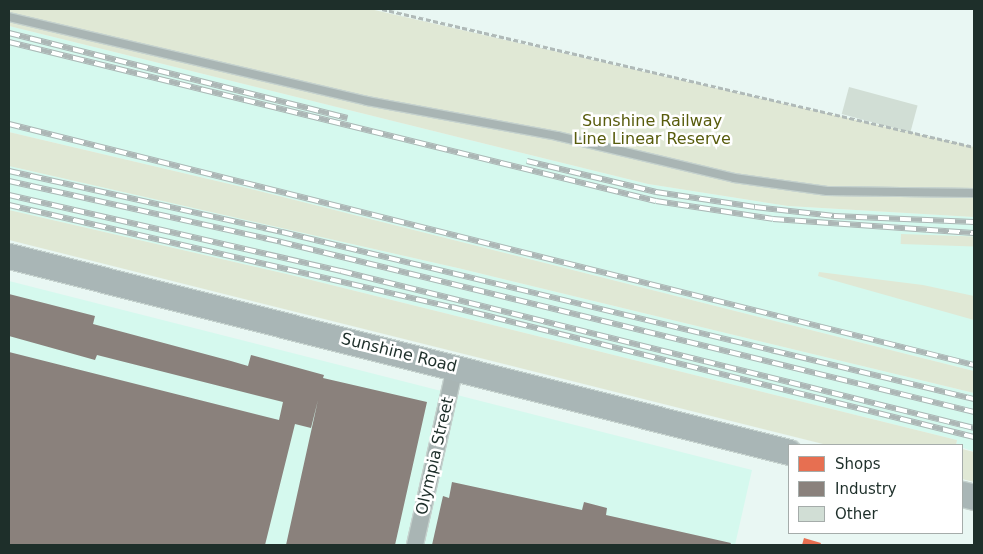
<!DOCTYPE html>
<style>
body{margin:0}
#map{position:relative;width:983px;height:554px;overflow:hidden;background:#e9f7f3;font-family:"DejaVu Sans",sans-serif}
div>[style]{position:absolute}
.built>*{inset:0;background:#d5f9ee}
.green>*{inset:0;background:#e0e8d5;transform-origin:0 0}
.shops>*{inset:0;background:#e76f51}
.industry>*{inset:0;background:#8a817c}
.building>*{inset:0;background:#d1ded5;transform-origin:0 0}
.path>*{height:2.5px;margin-top:-1.25px;transform-origin:0;background:repeating-linear-gradient(90deg,#b0bab8 0 5px,transparent 0 7.5px)}
.roads{filter:drop-shadow(1px 0 #c5d2ce) drop-shadow(-1px 0 #c5d2ce) drop-shadow(0 1px #c5d2ce) drop-shadow(0 -1px #c5d2ce)}
.service>*{height:8px;margin:-4px;padding:0 4px;transform-origin:4px;border-radius:4px;background:#a9b5b4}
.minor>*{height:16px;margin:-8px;padding:0 8px;transform-origin:8px;border-radius:8px;background:#a9b5b4}
.primary>*{height:25px;margin:-12.5px;padding:0 12.5px;transform-origin:12.5px;border-radius:12.5px;background:#a9b6b6}
.rail>*{height:5.5px;margin-top:-2.75px;transform-origin:0;background:repeating-linear-gradient(90deg,#fff 0 11px,#acb6b5 0 22px);box-sizing:border-box;border-block:1px solid #acb6b5}
span{translate:-50% -50%;white-space:nowrap;text-align:center;line-height:1.15;-webkit-text-stroke:5px #fff;paint-order:stroke}
.park-label{font-size:16px;color:#585c0d}
.street-label{font-size:16px;color:#1e2f2a}
.frame{position:absolute;inset:0;border:10px solid #1e2f2a;pointer-events:none}
.legend{position:absolute;left:788px;top:444px;width:175px;height:90px;box-sizing:border-box;background:#fff;border:1px solid #a5acaa;margin:0;padding:6px 9px;list-style:none;font-size:15px;color:#1e2f2a}
.legend li{display:flex;align-items:center;gap:10px;height:25px}
.legend b{width:25px;border:1px solid #a5acaa}
</style>
<div id="map">
<div class="built">
<i style="clip-path:polygon(9px 26px,648px 184px,788px 206px,974px 217px,974px 371px,263px 192px,9px 132px)"></i>
<i style="clip-path:polygon(9px 166px,462px 269px,974px 393px,974px 452px,956px 445px,957px 440px,291px 275px,9px 210px)"></i>
<i style="clip-path:polygon(9px 281px,752px 470px,735px 545px,9px 545px)"></i>
</div>
<div class="green">
<i style="clip-path:polygon(9px 9px,370px 9px,974px 147px,974px 217px,788px 206px,648px 184px,9px 26px)"></i>
<i style="clip-path:polygon(9px 132px,263px 192px,974px 371px,974px 393px,462px 269px,9px 166px)"></i>
<i style="clip-path:polygon(9px 210px,291px 275px,957px 440px,956px 445px,827px 445px,9px 240px)"></i>
<i style="left:901px;top:234px;width:73px;height:10px;rotate:2deg"></i>
<i style="clip-path:polygon(819px 272px,923px 285px,974px 296px,974px 320px,818px 276px)"></i>
<i style="clip-path:polygon(962px 449px,974px 452px,974px 482px,962px 479px)"></i>
</div>
<div class="shops">
<i style="clip-path:polygon(804px 538px,821px 543px,820px 545px,802px 545px)"></i>
</div>
<div class="industry">
<i style="clip-path:polygon(9px 294px,95px 316px,93px 324px,231px 361px,248px 366px,251px 355px,324px 375px,323px 378px,427px 402px,395px 545px,286px 545px,318px 400px,311px 428px,295px 424px,265px 545px,9px 545px,9px 352px,279px 420px,283px 402px,97px 355px,95px 360px,9px 336px)"></i>
<i style="clip-path:polygon(452px 482px,582px 510px,584px 502px,607px 508px,606px 515px,731px 543px,730px 545px,432px 545px,443px 496px,449px 498px)"></i>
</div>
<div class="building">
<i style="left:849px;top:87px;width:71px;height:28px;rotate:15deg"></i>
</div>
<div class="path">
<i style="left:382px;top:9px;width:608px;rotate:13.12deg"></i>
</div>
<div class="roads">
<div class="service">
<i style="left:9px;top:17px;width:368px;rotate:13.2deg"></i>
<i style="left:367px;top:101px;width:193px;rotate:10.4deg"></i>
<i style="left:557px;top:136px;width:182px;rotate:13.3deg"></i>
<i style="left:734px;top:178px;width:94px;rotate:8deg"></i>
<i style="left:827px;top:191px;width:147px;rotate:0.8deg"></i>
</div>
<div class="minor">
<i style="left:415px;top:545px;width:182px;rotate:-77.3deg"></i>
</div>
<div class="primary">
<i style="left:9px;top:256px;width:804px;rotate:14.11deg"></i>
<i style="left:962px;top:494px;width:12px;rotate:14deg"></i>
</div>
</div>
<div class="rail">
<i style="left:9px;top:33px;width:349px;rotate:14.1deg"></i>
<i style="left:9px;top:42px;width:666px;rotate:13.81deg"></i>
<i style="left:656px;top:201px;width:118px;rotate:8.7deg"></i>
<i style="left:773px;top:219px;width:201px;rotate:4deg"></i>
<i style="left:9px;top:124px;width:995px;rotate:14.02deg"></i>
<i style="left:527px;top:161px;width:133px;rotate:13.5deg"></i>
<i style="left:656px;top:192px;width:100px;rotate:8.6deg"></i>
<i style="left:755px;top:207px;width:80px;rotate:6.5deg"></i>
<i style="left:834px;top:216px;width:140px;rotate:2.5deg"></i>
<i style="left:9px;top:171px;width:280px;rotate:12.6deg"></i>
<i style="left:282px;top:232px;width:712px;rotate:13.57deg"></i>
<i style="left:9px;top:181px;width:279px;rotate:12.6deg"></i>
<i style="left:281px;top:242px;width:714px;rotate:13.78deg"></i>
<i style="left:9px;top:195px;width:341px;rotate:12.9deg"></i>
<i style="left:341px;top:271px;width:652px;rotate:13.93deg"></i>
<i style="left:9px;top:205px;width:455px;rotate:13deg"></i>
<i style="left:452px;top:307px;width:538px;rotate:13.98deg"></i>
</div>
<div class="park-label">
<span style="left:652px;top:130px">Sunshine Railway<br>Line Linear Reserve</span>
</div>
<div class="street-label">
<span style="left:399px;top:353px;rotate:14deg">Sunshine Road</span>
<span style="left:435px;top:456px;rotate:-77deg">Olympia Street</span>
</div>
<div class="frame"></div>
<ul class="legend">
<li><b style="height:14px;background:#e76f51"></b>Shops</li>
<li><b style="height:14px;background:#8a817c"></b>Industry</li>
<li><b style="height:14px;background:#d1ded5"></b>Other</li>
</ul>
</div>
